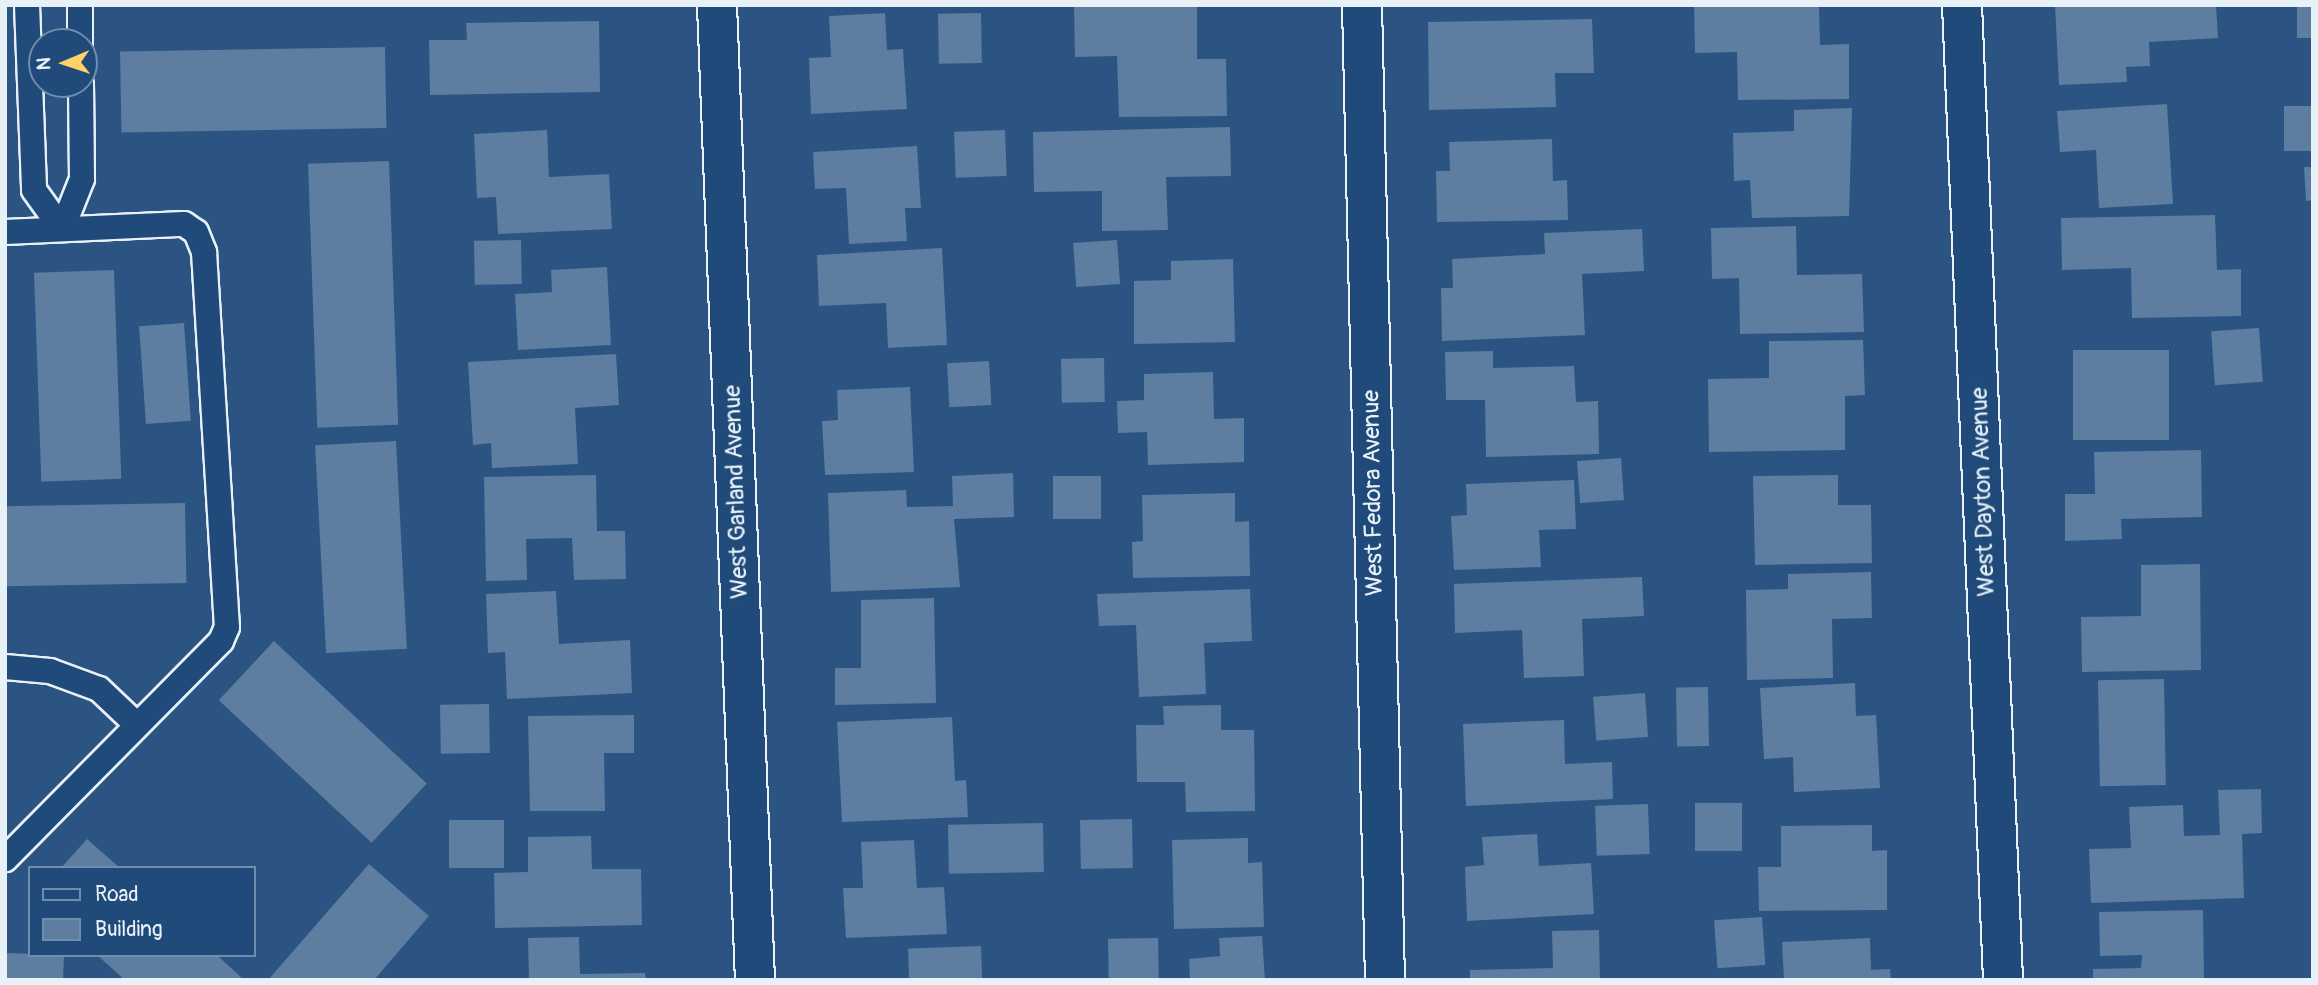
<!DOCTYPE html>
<style>
body{margin:0}
#map{position:relative;width:2318px;height:985px;overflow:hidden;background:#2b5482;font-family:Pangolin,sans-serif}
div>[style]{position:absolute}
.building>*{inset:0;background:#5d7da1;transform-origin:0 0}
.roads{filter:drop-shadow(2px 0 #e8f1f8) drop-shadow(-2px 0 #e8f1f8) drop-shadow(0 2px #e8f1f8) drop-shadow(0 -2px #e8f1f8)}
.lane>*{height:24px;margin:-12px;padding:0 12px;transform-origin:12px;border-radius:12px;background:#1f4a7a}
.street>*{height:38px;margin:-19px;padding:0 19px;transform-origin:19px;border-radius:19px;background:#1f4a7a}
span{translate:-50% -50%;white-space:nowrap;text-align:center;line-height:1.15;-webkit-text-stroke:7px #1f4a7a;paint-order:stroke}
.street-label{font-size:24px;color:#e8f1f8}
.frame{position:absolute;inset:0;border:7px solid #e8f1f8;pointer-events:none}
.legend{position:absolute;left:28px;top:866px;width:228px;height:91px;box-sizing:border-box;background:#1f4a7a;border:2px solid #6f8dac;margin:0;padding:9px 12px;list-style:none;font-size:21px;color:#e8f1f8}
.legend li{display:flex;align-items:center;gap:14px;height:35px}
.legend b{width:35px;border:2px solid #6f8dac}
.north{position:absolute;left:28px;top:28px;width:70px;height:70px;box-sizing:border-box;background:#1f4a7a;border:2px solid #6f8dac;border-radius:50%;rotate:268deg;font-size:19px;font-weight:700;line-height:28px;text-align:center;color:#e8f1f8}
.north::after{content:'';display:block;margin:auto;width:24px;height:32px;background:#ffd166;clip-path:polygon(50% 0,100% 100%,50% 72%,0 100%)}
</style>
<div id="map">
<div class="building">
<i style="clip-path:polygon(1197px 5px,1197px 59px,1226px 59px,1227px 116px,1119px 117px,1117px 56px,1075px 57px,1074px 6px)"></i>
<i style="clip-path:polygon(1694px 5px,1819px 5px,1820px 45px,1849px 44px,1849px 99px,1738px 100px,1737px 52px,1695px 53px)"></i>
<i style="clip-path:polygon(2055px 5px,2216px 5px,2218px 38px,2149px 42px,2150px 66px,2126px 67px,2127px 82px,2059px 85px)"></i>
<i style="left:2297px;top:5px;width:16px;height:33px"></i>
<i style="clip-path:polygon(885px 13px,887px 50px,903px 49px,907px 109px,811px 114px,809px 58px,831px 57px,829px 16px)"></i>
<i style="left:981px;top:13px;width:50px;height:43px;rotate:89deg"></i>
<i style="clip-path:polygon(1592px 19px,1594px 73px,1555px 73px,1556px 107px,1429px 110px,1428px 22px)"></i>
<i style="clip-path:polygon(599px 21px,600px 92px,430px 95px,429px 40px,467px 40px,466px 23px)"></i>
<i style="left:385px;top:47px;width:81px;height:265px;rotate:89deg"></i>
<i style="clip-path:polygon(2167px 104px,2173px 204px,2099px 208px,2096px 150px,2060px 152px,2057px 111px)"></i>
<i style="left:2284px;top:106px;width:29px;height:45px"></i>
<i style="clip-path:polygon(1852px 108px,1849px 216px,1752px 218px,1750px 180px,1734px 181px,1733px 133px,1794px 131px,1794px 110px)"></i>
<i style="clip-path:polygon(1230px 127px,1231px 176px,1166px 177px,1168px 230px,1102px 231px,1102px 191px,1034px 192px,1033px 132px)"></i>
<i style="clip-path:polygon(547px 130px,549px 177px,609px 174px,612px 229px,498px 234px,496px 197px,477px 198px,474px 134px)"></i>
<i style="left:1005px;top:130px;width:46px;height:51px;rotate:88deg"></i>
<i style="clip-path:polygon(1552px 139px,1553px 181px,1567px 180px,1568px 220px,1437px 222px,1436px 171px,1450px 171px,1449px 142px)"></i>
<i style="clip-path:polygon(917px 146px,921px 208px,905px 208px,907px 241px,849px 244px,846px 188px,815px 189px,813px 152px)"></i>
<i style="left:389px;top:161px;width:264px;height:81px;rotate:88deg"></i>
<i style="clip-path:polygon(2304px 167px,2313px 167px,2313px 200px,2306px 201px)"></i>
<i style="clip-path:polygon(2215px 215px,2217px 270px,2241px 269px,2241px 316px,2132px 318px,2131px 268px,2062px 270px,2061px 218px)"></i>
<i style="clip-path:polygon(1796px 226px,1797px 275px,1862px 274px,1864px 332px,1740px 334px,1739px 278px,1712px 279px,1711px 228px)"></i>
<i style="clip-path:polygon(1642px 229px,1644px 271px,1582px 274px,1585px 335px,1442px 341px,1441px 288px,1453px 288px,1452px 259px,1545px 254px,1544px 233px)"></i>
<i style="left:521px;top:240px;width:44px;height:47px;rotate:89deg"></i>
<i style="left:1117px;top:240px;width:44px;height:44px;rotate:86deg"></i>
<i style="clip-path:polygon(942px 248px,947px 345px,888px 348px,886px 303px,819px 306px,817px 255px)"></i>
<i style="clip-path:polygon(1233px 259px,1235px 342px,1134px 344px,1134px 281px,1171px 280px,1171px 261px)"></i>
<i style="clip-path:polygon(607px 267px,611px 345px,518px 350px,515px 294px,552px 292px,551px 270px)"></i>
<i style="left:114px;top:270px;width:209px;height:80px;rotate:88deg"></i>
<i style="left:184px;top:323px;width:98px;height:45px;rotate:86deg"></i>
<i style="left:2259px;top:328px;width:54px;height:48px;rotate:86deg"></i>
<i style="clip-path:polygon(1863px 340px,1865px 395px,1845px 396px,1845px 450px,1709px 452px,1708px 379px,1769px 378px,1769px 341px)"></i>
<i style="left:2073px;top:350px;width:96px;height:90px"></i>
<i style="clip-path:polygon(1493px 351px,1493px 368px,1574px 366px,1576px 402px,1598px 401px,1599px 454px,1486px 457px,1485px 400px,1446px 400px,1445px 352px)"></i>
<i style="clip-path:polygon(616px 354px,619px 405px,575px 408px,578px 464px,492px 468px,491px 443px,473px 445px,468px 362px)"></i>
<i style="left:1104px;top:358px;width:44px;height:43px;rotate:89deg"></i>
<i style="left:989px;top:361px;width:44px;height:42px;rotate:87deg"></i>
<i style="clip-path:polygon(1213px 372px,1214px 419px,1244px 418px,1244px 462px,1148px 465px,1147px 432px,1118px 433px,1117px 401px,1144px 400px,1144px 374px)"></i>
<i style="clip-path:polygon(910px 387px,914px 472px,825px 475px,822px 421px,838px 420px,837px 390px)"></i>
<i style="left:396px;top:441px;width:208px;height:81px;rotate:87deg"></i>
<i style="clip-path:polygon(2201px 450px,2202px 517px,2121px 519px,2122px 539px,2065px 541px,2065px 494px,2095px 494px,2094px 452px)"></i>
<i style="left:1621px;top:458px;width:42px;height:44px;rotate:86deg"></i>
<i style="clip-path:polygon(1013px 473px,1014px 517px,954px 519px,960px 587px,831px 592px,828px 493px,906px 490px,907px 507px,953px 506px,952px 476px)"></i>
<i style="clip-path:polygon(596px 475px,597px 531px,625px 531px,626px 579px,574px 580px,572px 538px,526px 539px,527px 580px,486px 581px,484px 477px)"></i>
<i style="clip-path:polygon(1838px 475px,1838px 505px,1871px 505px,1872px 563px,1755px 565px,1753px 476px)"></i>
<i style="left:1053px;top:476px;width:48px;height:43px"></i>
<i style="clip-path:polygon(1574px 480px,1576px 529px,1539px 530px,1541px 567px,1454px 570px,1451px 516px,1467px 515px,1466px 484px)"></i>
<i style="clip-path:polygon(1235px 493px,1235px 522px,1249px 521px,1250px 576px,1133px 578px,1132px 542px,1143px 541px,1142px 495px)"></i>
<i style="left:185px;top:503px;width:80px;height:180px;rotate:89deg"></i>
<i style="clip-path:polygon(2200px 564px,2201px 670px,2082px 672px,2081px 617px,2141px 616px,2141px 565px)"></i>
<i style="clip-path:polygon(1871px 572px,1872px 618px,1832px 619px,1833px 678px,1747px 680px,1746px 590px,1788px 589px,1788px 574px)"></i>
<i style="clip-path:polygon(1642px 577px,1644px 616px,1582px 619px,1584px 676px,1524px 678px,1522px 630px,1455px 633px,1454px 584px)"></i>
<i style="clip-path:polygon(1250px 589px,1252px 641px,1204px 643px,1206px 694px,1139px 697px,1136px 625px,1099px 626px,1097px 594px)"></i>
<i style="clip-path:polygon(556px 591px,559px 644px,630px 640px,632px 693px,507px 699px,505px 652px,488px 653px,486px 594px)"></i>
<i style="clip-path:polygon(934px 598px,936px 703px,835px 705px,835px 668px,861px 668px,861px 600px)"></i>
<i style="left:274px;top:641px;width:209px;height:81px;rotate:43deg"></i>
<i style="left:2164px;top:679px;width:106px;height:66px;rotate:89deg"></i>
<i style="clip-path:polygon(1855px 683px,1856px 716px,1876px 715px,1880px 788px,1794px 792px,1793px 757px,1764px 759px,1760px 688px)"></i>
<i style="left:1708px;top:687px;width:59px;height:32px;rotate:89deg"></i>
<i style="left:1645px;top:693px;width:44px;height:52px;rotate:86deg"></i>
<i style="left:489px;top:704px;width:49px;height:49px;rotate:89deg"></i>
<i style="clip-path:polygon(1221px 705px,1221px 730px,1254px 730px,1255px 811px,1186px 812px,1185px 782px,1137px 782px,1136px 725px,1164px 725px,1163px 706px)"></i>
<i style="clip-path:polygon(634px 715px,634px 753px,604px 753px,605px 811px,530px 811px,528px 716px)"></i>
<i style="clip-path:polygon(952px 717px,955px 781px,966px 780px,968px 817px,842px 822px,837px 722px)"></i>
<i style="clip-path:polygon(1564px 720px,1565px 764px,1612px 762px,1613px 799px,1466px 806px,1463px 724px)"></i>
<i style="clip-path:polygon(2261px 789px,2262px 833px,2242px 834px,2244px 898px,2091px 903px,2089px 849px,2131px 848px,2129px 807px,2183px 805px,2184px 836px,2220px 835px,2218px 790px)"></i>
<i style="left:1695px;top:803px;width:47px;height:48px"></i>
<i style="left:1648px;top:804px;width:50px;height:53px;rotate:88deg"></i>
<i style="left:1132px;top:819px;width:49px;height:52px;rotate:89deg"></i>
<i style="left:449px;top:820px;width:55px;height:48px"></i>
<i style="left:1043px;top:823px;width:49px;height:95px;rotate:89deg"></i>
<i style="clip-path:polygon(1872px 825px,1872px 851px,1887px 850px,1887px 910px,1759px 911px,1758px 867px,1781px 867px,1781px 826px)"></i>
<i style="clip-path:polygon(1537px 834px,1539px 866px,1591px 863px,1594px 914px,1467px 921px,1465px 867px,1484px 865px,1482px 837px)"></i>
<i style="clip-path:polygon(591px 836px,592px 869px,641px 869px,642px 925px,495px 928px,494px 873px,528px 872px,528px 837px)"></i>
<i style="clip-path:polygon(1248px 838px,1248px 863px,1262px 862px,1264px 927px,1174px 929px,1172px 840px)"></i>
<i style="clip-path:polygon(87px 839px,120px 868px,61px 868px)"></i>
<i style="clip-path:polygon(914px 840px,917px 888px,944px 887px,947px 934px,846px 938px,843px 888px,863px 888px,861px 842px)"></i>
<i style="clip-path:polygon(369px 864px,429px 916px,374px 980px,268px 980px)"></i>
<i style="clip-path:polygon(2203px 910px,2204px 980px,2093px 980px,2093px 969px,2141px 968px,2142px 955px,2100px 956px,2099px 912px)"></i>
<i style="left:1762px;top:917px;width:48px;height:48px;rotate:86deg"></i>
<i style="clip-path:polygon(1599px 930px,1600px 980px,1470px 980px,1470px 970px,1553px 968px,1552px 931px)"></i>
<i style="clip-path:polygon(1262px 936px,1265px 980px,1190px 980px,1189px 959px,1220px 956px,1219px 938px)"></i>
<i style="clip-path:polygon(579px 937px,580px 974px,645px 973px,646px 980px,529px 980px,528px 938px)"></i>
<i style="left:1158px;top:938px;width:42px;height:50px;rotate:89deg"></i>
<i style="clip-path:polygon(1870px 938px,1871px 970px,1890px 969px,1891px 980px,1784px 980px,1782px 942px)"></i>
<i style="left:981px;top:946px;width:34px;height:73px;rotate:88deg"></i>
<i style="left:5px;top:953px;width:59px;height:27px;rotate:2deg"></i>
<i style="clip-path:polygon(97px 955px,217px 955px,244px 980px,125px 980px)"></i>
</div>
<div class="roads">
<div class="lane">
<i style="left:27px;top:5px;width:185px;rotate:87.8deg"></i>
<i style="left:34px;top:190px;width:48px;rotate:54.3deg"></i>
<i style="left:62px;top:229px;width:54px;rotate:-68.2deg"></i>
<i style="left:82px;top:179px;width:95px;rotate:-90.6deg"></i>
<i style="left:80px;top:5px;width:37px;rotate:90deg"></i>
<i style="left:5px;top:232px;width:179px;rotate:-2.6deg"></i>
<i style="left:184px;top:224px;width:14px;rotate:34deg"></i>
<i style="left:196px;top:232px;width:22px;rotate:68deg"></i>
<i style="left:204px;top:252px;width:376px;rotate:86.5deg"></i>
<i style="left:227px;top:627px;width:15px;rotate:113deg"></i>
<i style="left:221px;top:641px;width:307px;rotate:134.7deg"></i>
<i style="left:5px;top:667px;width:45px;rotate:5.1deg"></i>
<i style="left:50px;top:671px;width:52px;rotate:20.2deg"></i>
<i style="left:99px;top:689px;width:52px;rotate:43.5deg"></i>
</div>
<div class="street">
<i style="left:717px;top:5px;width:976px;rotate:87.77deg"></i>
<i style="left:1362px;top:5px;width:975px;rotate:88.65deg"></i>
<i style="left:1962px;top:5px;width:976px;rotate:87.59deg"></i>
</div>
</div>
<div class="street-label">
<span style="left:736px;top:492px;rotate:-92deg">West Garland Avenue</span>
<span style="left:1983px;top:492px;rotate:-92deg">West Dayton Avenue</span>
<span style="left:1373px;top:493px;rotate:-91deg">West Fedora Avenue</span>
</div>
<div class="frame"></div>
<ul class="legend">
<li><b style="height:9px;background:#1f4a7a"></b>Road</li>
<li><b style="height:19px;background:#5d7da1"></b>Building</li>
</ul>
<div class="north">N</div>
</div>
